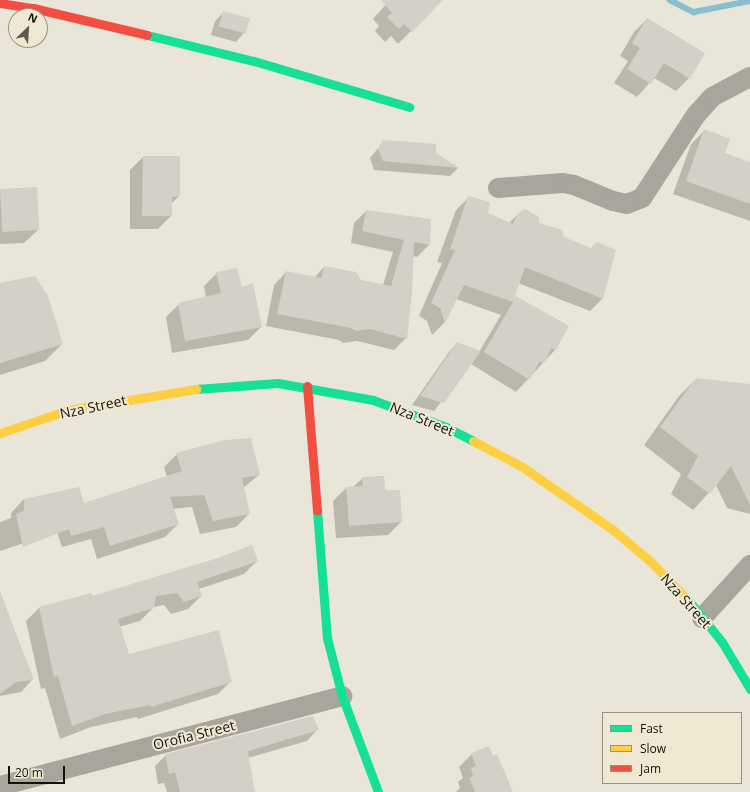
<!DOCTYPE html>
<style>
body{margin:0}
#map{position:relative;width:750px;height:792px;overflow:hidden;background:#e9e6d9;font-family:"Open Sans",sans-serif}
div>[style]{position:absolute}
.shadow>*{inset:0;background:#0003}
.stream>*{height:5.5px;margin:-2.75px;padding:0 2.75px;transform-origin:2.75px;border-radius:2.75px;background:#88bece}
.building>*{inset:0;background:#d4cfc7;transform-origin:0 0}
.street>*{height:20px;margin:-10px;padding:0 10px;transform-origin:10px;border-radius:10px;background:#a8a59c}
.fast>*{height:9px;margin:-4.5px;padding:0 4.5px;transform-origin:4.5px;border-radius:4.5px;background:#16e098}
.slow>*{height:9px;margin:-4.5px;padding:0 4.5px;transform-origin:4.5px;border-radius:4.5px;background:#ffcf43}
.jam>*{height:9px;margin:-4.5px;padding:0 4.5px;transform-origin:4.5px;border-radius:4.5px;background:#f24e42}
span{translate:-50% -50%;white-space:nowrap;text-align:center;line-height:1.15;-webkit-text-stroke:4px #efe9d3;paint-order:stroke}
.street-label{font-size:14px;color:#13110a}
.legend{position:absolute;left:602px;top:712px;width:140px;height:72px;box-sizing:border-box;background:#efe9d3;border:1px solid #979383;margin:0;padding:5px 7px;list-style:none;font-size:12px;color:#13110a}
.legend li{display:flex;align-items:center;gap:8px;height:20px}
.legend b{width:20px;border:1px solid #979383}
.north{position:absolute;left:8px;top:8px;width:40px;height:40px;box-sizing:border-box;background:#efe9d3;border:1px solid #979383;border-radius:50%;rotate:25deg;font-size:11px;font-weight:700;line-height:16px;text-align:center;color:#13110a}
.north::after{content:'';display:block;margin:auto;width:14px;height:18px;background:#5e5c52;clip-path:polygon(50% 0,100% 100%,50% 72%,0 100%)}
.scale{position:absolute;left:8px;top:766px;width:57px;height:18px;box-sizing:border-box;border:2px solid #13110a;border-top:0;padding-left:5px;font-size:12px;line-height:14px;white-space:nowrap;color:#13110a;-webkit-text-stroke:3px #efe9d3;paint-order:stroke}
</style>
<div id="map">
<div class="shadow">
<i style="clip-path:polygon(390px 0,436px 0,439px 3px,398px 44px,391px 36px,385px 42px,375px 31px,379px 26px,373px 19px)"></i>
<i style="clip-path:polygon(224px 12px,248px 19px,244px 33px,236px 42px,211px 35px,215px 21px)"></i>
<i style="clip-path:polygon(647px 19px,689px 78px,676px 91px,654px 78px,637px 97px,614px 83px,628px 61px,620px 56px,634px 32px)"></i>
<i style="clip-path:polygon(704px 131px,723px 154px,750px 163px,750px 221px,673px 194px,691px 144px)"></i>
<i style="clip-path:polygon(384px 141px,435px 153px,458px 168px,450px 176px,374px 170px,370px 158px)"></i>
<i style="clip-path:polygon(143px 157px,179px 196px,171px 204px,171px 216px,158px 229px,130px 229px,130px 170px)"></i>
<i style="clip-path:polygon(0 189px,38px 230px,24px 243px,0 244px)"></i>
<i style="clip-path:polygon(469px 197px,487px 214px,509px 223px,517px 215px,563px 238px,603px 298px,590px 311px,518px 283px,512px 302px,516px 297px,555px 350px,516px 392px,471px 364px,434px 411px,412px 405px,449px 352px,457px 343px,479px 352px,501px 315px,456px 299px,444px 323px,432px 335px,427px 321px,419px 316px,442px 263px,437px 262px,456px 210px)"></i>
<i style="clip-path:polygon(366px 211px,430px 220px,429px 245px,417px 257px,413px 256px,406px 338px,394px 350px,357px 341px,343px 343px,339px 340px,266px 326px,274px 285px,286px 272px,314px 278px,324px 267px,360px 281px,383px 285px,393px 252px,351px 243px,354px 223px)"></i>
<i style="clip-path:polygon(217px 273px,241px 288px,261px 327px,248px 340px,172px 353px,166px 317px,179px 304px,206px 298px,204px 286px)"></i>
<i style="clip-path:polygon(0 284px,62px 344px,45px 361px,0 375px)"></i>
<i style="clip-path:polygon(696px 379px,750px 386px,750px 514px,727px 508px,716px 485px,693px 510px,671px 494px,681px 474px,644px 445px,679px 396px)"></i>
<i style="clip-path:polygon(177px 454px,259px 475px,243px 488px,249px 514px,236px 527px,200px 534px,192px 507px,172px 509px,178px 524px,165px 537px,97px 559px,91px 539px,62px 547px,57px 532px,0 551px,0 522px,11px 518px,11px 513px,24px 499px,84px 504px,167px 477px,164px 467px)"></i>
<i style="clip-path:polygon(363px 478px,384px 491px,401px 522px,388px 535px,336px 538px,333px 501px,346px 488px,353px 487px)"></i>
<i style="clip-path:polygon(257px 561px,244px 574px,199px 589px,201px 596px,188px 609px,171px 614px,164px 605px,154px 607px,140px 621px,119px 627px,128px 656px,231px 681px,218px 694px,138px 719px,137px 717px,91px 727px,60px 739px,45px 688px,41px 689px,26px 621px,39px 608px,91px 594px,92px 597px)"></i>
<i style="clip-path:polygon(0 592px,33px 679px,21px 692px,0 696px)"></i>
<i style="clip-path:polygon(317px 730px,307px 741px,248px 758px,254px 792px,167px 792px,164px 783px,158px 784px,155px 766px,166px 755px)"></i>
<i style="clip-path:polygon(472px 754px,512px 792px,456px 792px,460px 788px,458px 782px,463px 778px,459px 767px)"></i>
</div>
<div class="stream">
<i style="left:670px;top:0;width:27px;rotate:27deg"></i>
<i style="left:694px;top:12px;width:57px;rotate:-11.1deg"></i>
</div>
<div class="building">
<i style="clip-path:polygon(381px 0,443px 0,412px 32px,404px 24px,399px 29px,387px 17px,392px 13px)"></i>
<i style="left:223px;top:11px;width:28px;height:16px;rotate:15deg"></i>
<i style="clip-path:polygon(647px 18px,705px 53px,690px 79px,664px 63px,651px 84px,627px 69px,640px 48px,632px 43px)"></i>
<i style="clip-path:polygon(704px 129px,730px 139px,725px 153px,750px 162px,750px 204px,686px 181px)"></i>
<i style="clip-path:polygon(383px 140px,436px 144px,436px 153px,459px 168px,383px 161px,378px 149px)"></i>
<i style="clip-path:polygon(143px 156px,180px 156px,180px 196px,172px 197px,172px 216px,142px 216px)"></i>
<i style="left:37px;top:187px;width:43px;height:37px;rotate:87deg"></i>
<i style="clip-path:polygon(468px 196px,490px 202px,488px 213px,513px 224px,517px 214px,525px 209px,539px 217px,539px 223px,562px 230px,564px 237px,591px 248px,597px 242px,616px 250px,603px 299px,525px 267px,513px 302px,516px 296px,569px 326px,556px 350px,551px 348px,545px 363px,539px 362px,530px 380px,484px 352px,513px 302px,464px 285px,445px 323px,440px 308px,431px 303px,455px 250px,450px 249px)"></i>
<i style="clip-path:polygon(366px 210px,431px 219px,430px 245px,414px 242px,412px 293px,407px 339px,370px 329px,356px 331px,351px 328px,277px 314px,286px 271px,321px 278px,324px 266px,356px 272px,361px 280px,391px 286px,404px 240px,362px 231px)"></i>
<i style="clip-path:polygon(237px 268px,242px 287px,253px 283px,262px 327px,185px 341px,178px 303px,221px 293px,216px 272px)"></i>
<i style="clip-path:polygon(35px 276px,48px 296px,63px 344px,0 363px,0 283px)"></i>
<i style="clip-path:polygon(457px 342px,481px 351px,444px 403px,420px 396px)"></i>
<i style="clip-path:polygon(696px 378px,750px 384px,750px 505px,731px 466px,710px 494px,687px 477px,698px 456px,660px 427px)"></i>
<i style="clip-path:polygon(251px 438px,260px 475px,242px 478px,250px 514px,213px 521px,204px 495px,170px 497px,179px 524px,110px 546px,104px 527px,71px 536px,69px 529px,23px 547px,16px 514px,24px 511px,24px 499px,79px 487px,84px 503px,182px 471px,176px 453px,225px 440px)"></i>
<i style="clip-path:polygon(384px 476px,385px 490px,400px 490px,402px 522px,349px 526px,346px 487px,363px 486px,362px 477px)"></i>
<i style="clip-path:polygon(252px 545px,258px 561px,197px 582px,202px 596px,184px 602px,177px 593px,156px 596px,154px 608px,118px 619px,129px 654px,219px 630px,232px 682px,151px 707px,150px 705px,105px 714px,72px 726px,58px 676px,54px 677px,39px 607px,91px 593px,92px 596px,218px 558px)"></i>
<i style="clip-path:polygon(0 592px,34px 680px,16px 682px,0 694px)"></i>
<i style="clip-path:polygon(313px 716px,319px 730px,248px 751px,255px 792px,180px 792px,175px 772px,169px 774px,165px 754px)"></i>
<i style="clip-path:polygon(489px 746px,493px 756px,497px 754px,513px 792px,475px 792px,469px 778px,473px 776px,471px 768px,476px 766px,471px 753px)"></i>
</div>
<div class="street">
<i style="left:498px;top:188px;width:65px;rotate:-4.4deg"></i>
<i style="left:563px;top:183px;width:11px;rotate:10deg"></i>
<i style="left:574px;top:185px;width:42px;rotate:22.3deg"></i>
<i style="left:613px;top:201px;width:14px;rotate:12deg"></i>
<i style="left:627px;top:204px;width:16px;rotate:-22deg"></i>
<i style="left:642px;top:198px;width:99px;rotate:-57deg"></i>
<i style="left:696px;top:115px;width:24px;rotate:-48deg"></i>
<i style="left:712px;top:97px;width:43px;rotate:-27.8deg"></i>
<i style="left:702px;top:618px;width:72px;rotate:-47.8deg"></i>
<i style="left:0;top:786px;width:354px;rotate:-14.7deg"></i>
</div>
<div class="fast">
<i style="left:147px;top:35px;width:110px;rotate:13.7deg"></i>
<i style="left:254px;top:61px;width:162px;rotate:16.5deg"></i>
<i style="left:196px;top:389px;width:82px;rotate:-4.2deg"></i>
<i style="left:278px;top:383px;width:97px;rotate:10.1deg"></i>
<i style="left:373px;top:400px;width:78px;rotate:20.3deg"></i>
<i style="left:446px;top:427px;width:30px;rotate:27deg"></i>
<i style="left:317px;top:511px;width:127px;rotate:85.5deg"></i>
<i style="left:327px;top:638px;width:60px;rotate:75.5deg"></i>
<i style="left:342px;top:696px;width:103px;rotate:69.4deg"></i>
<i style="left:689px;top:601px;width:53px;rotate:51.2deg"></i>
<i style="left:722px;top:642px;width:55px;rotate:59.2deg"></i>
</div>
<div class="slow">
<i style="left:0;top:433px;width:72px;rotate:-18.7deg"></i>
<i style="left:68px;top:410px;width:130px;rotate:-9.3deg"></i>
<i style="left:473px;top:441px;width:54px;rotate:27.5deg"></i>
<i style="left:521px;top:466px;width:111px;rotate:34.7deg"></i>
<i style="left:612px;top:529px;width:50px;rotate:40.1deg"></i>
<i style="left:650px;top:561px;width:56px;rotate:45.7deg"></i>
</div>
<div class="jam">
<i style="left:0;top:3px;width:33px;rotate:9deg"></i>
<i style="left:33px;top:8px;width:117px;rotate:13.3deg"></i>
<i style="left:307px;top:386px;width:125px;rotate:85.4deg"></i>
</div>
<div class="street-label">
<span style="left:93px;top:407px;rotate:-12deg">Nza Street</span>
<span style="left:422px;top:419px;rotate:22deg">Nza Street</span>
<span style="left:686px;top:601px;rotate:48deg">Nza Street</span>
<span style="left:194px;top:735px;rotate:-14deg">Orofia Street</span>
</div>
<ul class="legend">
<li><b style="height:5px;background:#16e098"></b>Fast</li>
<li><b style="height:5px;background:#ffcf43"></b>Slow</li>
<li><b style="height:5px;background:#f24e42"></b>Jam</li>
</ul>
<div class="north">N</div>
<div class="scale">20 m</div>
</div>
